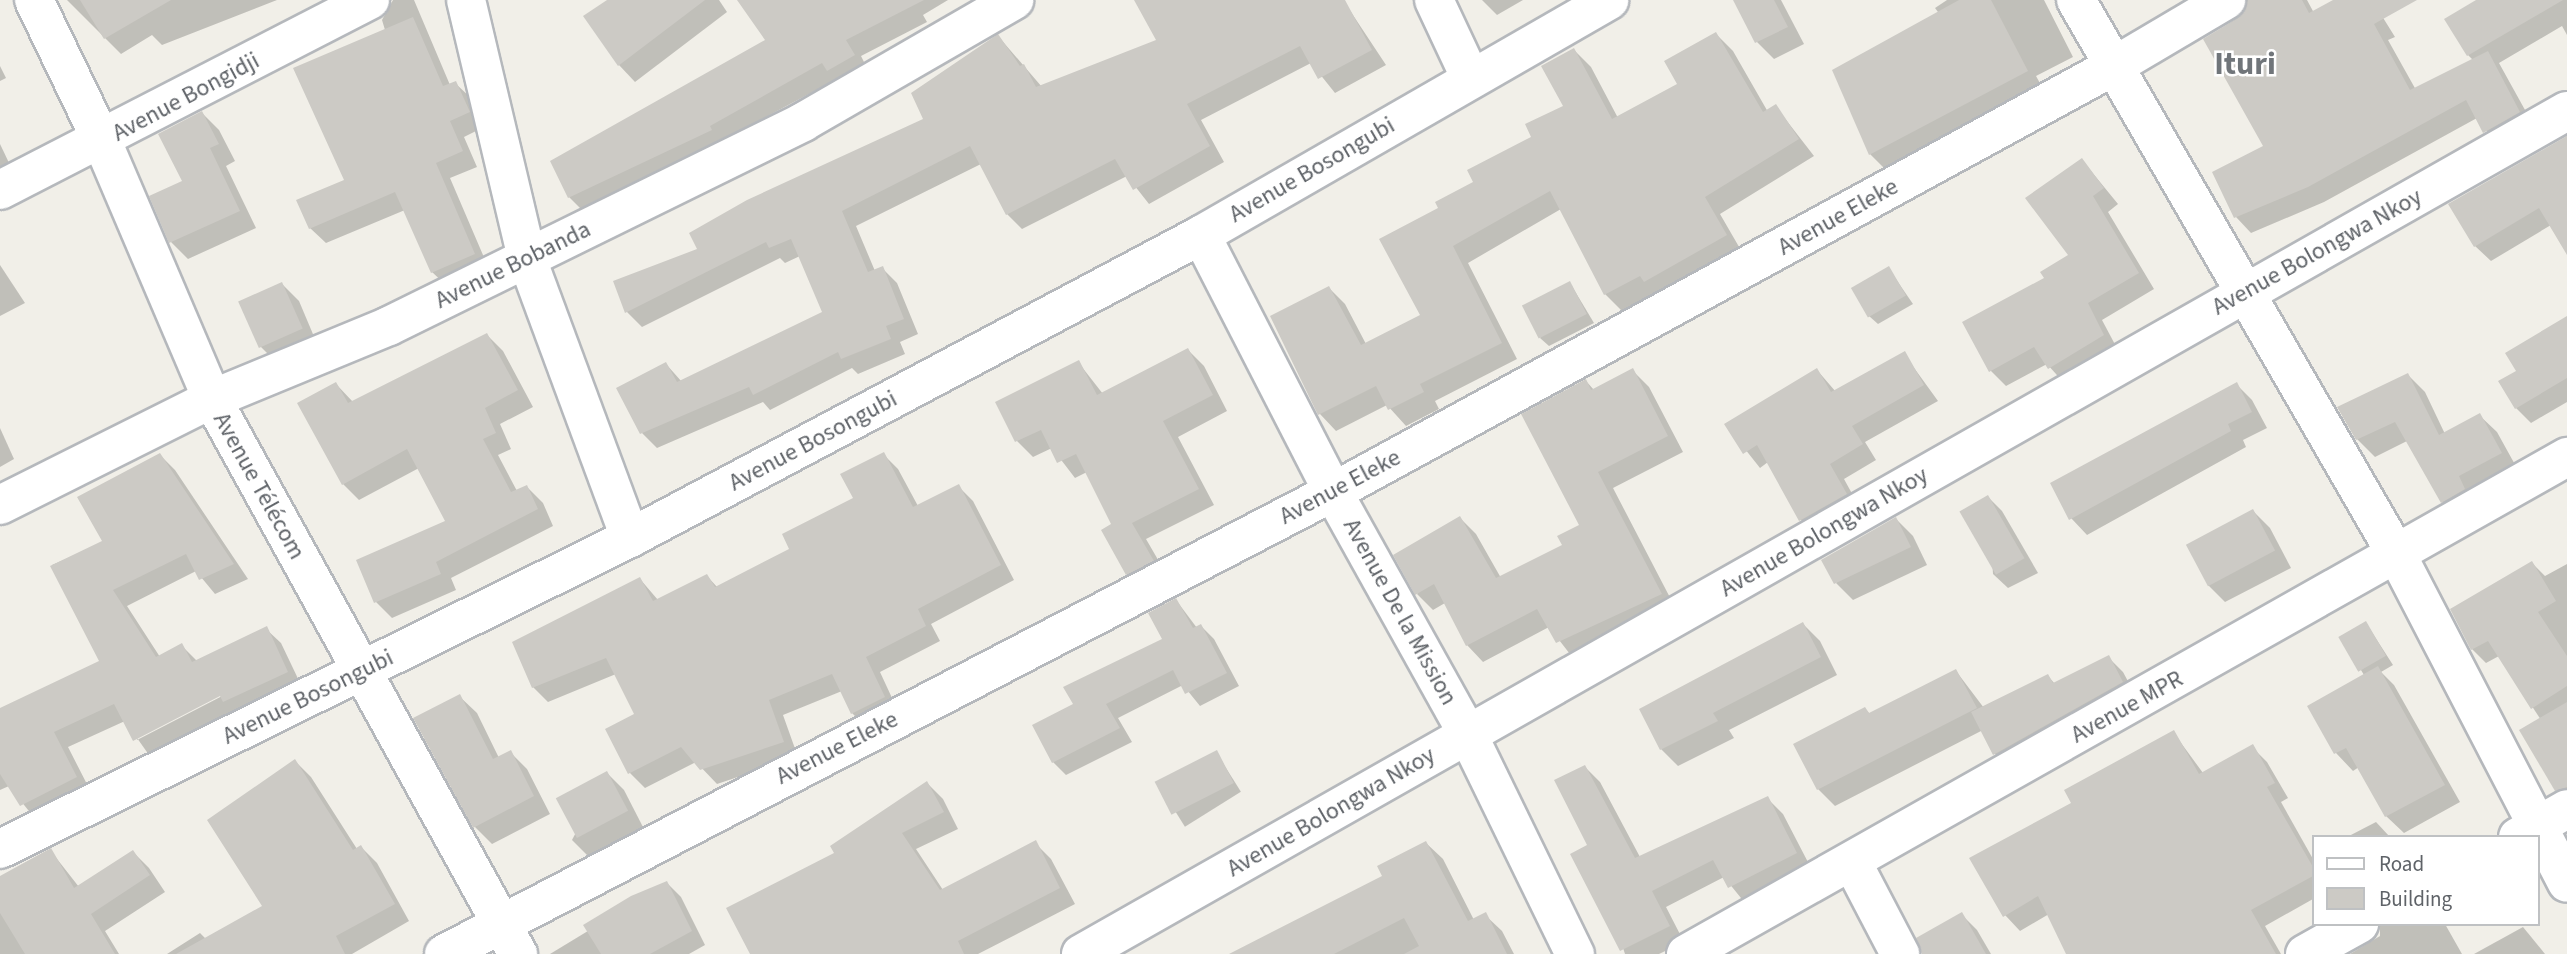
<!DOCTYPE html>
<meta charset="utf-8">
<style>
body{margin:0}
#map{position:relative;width:2567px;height:954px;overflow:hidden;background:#f1efe8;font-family:"Source Sans 3",sans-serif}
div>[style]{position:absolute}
.shadow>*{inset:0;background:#0003;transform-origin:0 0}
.building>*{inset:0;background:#cccac5;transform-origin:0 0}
.roads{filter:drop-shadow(2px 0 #b5b8bc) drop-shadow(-2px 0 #b5b8bc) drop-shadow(0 2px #b5b8bc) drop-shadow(0 -2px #b5b8bc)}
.minor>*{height:38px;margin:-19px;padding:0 19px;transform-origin:19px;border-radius:19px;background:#fff}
span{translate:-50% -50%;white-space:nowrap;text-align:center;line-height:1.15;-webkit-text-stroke:5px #fff;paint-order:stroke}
.street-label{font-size:24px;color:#5f6368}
.district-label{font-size:32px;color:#70757a;font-weight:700}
.legend{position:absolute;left:2312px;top:835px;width:228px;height:91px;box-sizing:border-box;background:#fff;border:2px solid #bfc1c3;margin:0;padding:9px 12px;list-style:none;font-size:21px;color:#5f6368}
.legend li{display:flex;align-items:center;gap:14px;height:35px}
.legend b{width:35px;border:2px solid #bfc1c3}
</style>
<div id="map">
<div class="shadow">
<i style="clip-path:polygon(67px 0,277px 0,162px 45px,152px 35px,121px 54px)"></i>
<i style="clip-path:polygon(393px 0,414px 0,450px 85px,455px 83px,471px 98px,484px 127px,464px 137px,477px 167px,450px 178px,489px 269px,448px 287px,432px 272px,405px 210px,326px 243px,310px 228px,346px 181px,385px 30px,382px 20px)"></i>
<i style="clip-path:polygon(611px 0,719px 0,727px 12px,635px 82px,619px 65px)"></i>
<i style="clip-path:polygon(739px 0,948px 0,923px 15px,927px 22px,861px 56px,869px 72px,844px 86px,837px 79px,585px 213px,569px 197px,552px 162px,768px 41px)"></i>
<i style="clip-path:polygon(1136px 0,1343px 0,1386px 65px,1335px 93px,1311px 63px,1201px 120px,1224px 162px,1149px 204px,1127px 176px,1022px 229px,1007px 214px,981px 164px,856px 226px,875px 271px,882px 268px,897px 283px,918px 334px,900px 342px,905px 354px,858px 374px,852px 368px,770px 410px,763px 402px,657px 448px,642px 433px,666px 364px,682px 382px,824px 313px,800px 256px,785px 263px,780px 258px,642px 327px,627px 312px,615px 282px,700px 250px,925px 120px,998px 36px,1042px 87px,1158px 41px)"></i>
<i style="clip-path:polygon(1482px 0,1523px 0,1497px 15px)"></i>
<i style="clip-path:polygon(1735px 0,1781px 0,1804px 44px,1774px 59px,1757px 42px)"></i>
<i style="clip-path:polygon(1947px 0,2044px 0,2073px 57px,2036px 76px,2041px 85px,1884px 168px,1870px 154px,1938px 12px,1935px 8px)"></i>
<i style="clip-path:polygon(2247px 0,2307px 0,2314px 13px,2337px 0,2372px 0,2395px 37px,2388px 40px,2416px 90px,2473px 60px,2468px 55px,2479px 0,2567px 0,2567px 35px,2562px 26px,2499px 63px,2535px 128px,2500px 148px,2477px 118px,2324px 202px,2251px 233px,2236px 217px,2265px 147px,2205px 40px,2246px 12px)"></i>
<i style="clip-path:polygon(1716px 34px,1733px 51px,1768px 112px,1776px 107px,1814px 156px,1720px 214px,1742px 252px,1662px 297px,1657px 293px,1622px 311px,1605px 294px,1561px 209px,1468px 263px,1517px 359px,1435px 401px,1439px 409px,1406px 426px,1387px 405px,1336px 431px,1320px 414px,1273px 317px,1329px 288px,1345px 304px,1366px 344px,1422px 316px,1441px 208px,1533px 137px,1565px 107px,1574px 50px,1591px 67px,1618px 118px,1680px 85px)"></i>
<i style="clip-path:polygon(0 66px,6px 78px,0 81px)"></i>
<i style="clip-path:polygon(202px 113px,219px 130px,235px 161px,226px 166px,256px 228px,188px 259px,171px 242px)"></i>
<i style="clip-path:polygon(2567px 136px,2567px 252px,2551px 225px,2491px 261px,2475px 246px)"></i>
<i style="clip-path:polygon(0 144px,11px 167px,0 172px)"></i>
<i style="clip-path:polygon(2082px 160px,2118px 204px,2108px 212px,2154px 289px,2102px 320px,2119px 352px,2065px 384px,2047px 364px,2006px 386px,1990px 370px,2047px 278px,2071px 255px)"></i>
<i style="clip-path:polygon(0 265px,25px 303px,0 316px)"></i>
<i style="clip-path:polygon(1889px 269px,1913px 304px,1878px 324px,1869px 316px)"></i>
<i style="clip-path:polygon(1570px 283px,1594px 323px,1549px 346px,1540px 338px)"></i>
<i style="clip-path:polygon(282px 284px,299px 301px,318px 346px,277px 363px,260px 346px)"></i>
<i style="clip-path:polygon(2567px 318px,2567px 402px,2531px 423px,2516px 408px,2518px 371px)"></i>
<i style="clip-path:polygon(487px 335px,503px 351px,533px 407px,500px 424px,511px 449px,498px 455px,517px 491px,527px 487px,543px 503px,553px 526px,451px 578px,456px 590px,392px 618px,376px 602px,358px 561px,447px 522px,419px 468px,359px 500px,343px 484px,336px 384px,353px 402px)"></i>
<i style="clip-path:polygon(1188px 350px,1204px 366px,1227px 411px,1178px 437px,1214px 505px,1146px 539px,1168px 577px,1143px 589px,1128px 574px,1114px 524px,1087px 472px,1075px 478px,1052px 448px,1033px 457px,1017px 441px,998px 403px,1078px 362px,1103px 394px)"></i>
<i style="clip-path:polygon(1904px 354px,1938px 401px,1865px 442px,1876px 460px,1844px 479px,1861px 510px,1816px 535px,1801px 520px,1768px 462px,1760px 468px,1726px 425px,1817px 370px,1836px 392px)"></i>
<i style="clip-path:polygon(1633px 371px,1649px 387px,1683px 452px,1613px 488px,1677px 611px,1573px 658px,1549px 627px,1483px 662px,1467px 645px,1445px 603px,1433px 610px,1417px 594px,1460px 518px,1476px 534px,1501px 578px,1564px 545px,1581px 526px,1586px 381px,1594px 390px)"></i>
<i style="clip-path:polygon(2408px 375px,2425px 392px,2445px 434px,2479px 415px,2497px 432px,2518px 470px,2459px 519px,2442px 502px,2407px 441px,2375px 457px,2357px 439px,2339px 408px)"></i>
<i style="clip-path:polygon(2236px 384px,2252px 400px,2267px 428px,2243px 440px,2246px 447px,2087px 535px,2071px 518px)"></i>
<i style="clip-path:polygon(0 428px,14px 459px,0 467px)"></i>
<i style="clip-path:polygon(883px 454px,898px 469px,918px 506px,958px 486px,973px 501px,1014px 580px,931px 624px,940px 641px,880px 672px,899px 713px,867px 728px,852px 713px,842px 691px,783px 715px,798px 757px,717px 784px,696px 762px,645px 788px,630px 773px,608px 730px,637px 715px,616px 674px,548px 702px,533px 687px,640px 579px,658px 600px,707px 576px,718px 588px,792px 550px,855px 499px)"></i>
<i style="clip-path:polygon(evenodd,160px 455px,175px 470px,248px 579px,215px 594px,196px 571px,127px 606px,160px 657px,181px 645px,197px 661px,266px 629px,281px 643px,302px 687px,239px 716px,234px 711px,149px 755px,125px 721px,68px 747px,91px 792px,36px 820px,9px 786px,0 790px,0 710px,102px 662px,52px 565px,105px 542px,160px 455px,227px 690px,228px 693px,137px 740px,137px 737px,227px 690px)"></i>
<i style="clip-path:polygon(1988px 497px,2002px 511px,2038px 573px,2008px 588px,1993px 574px)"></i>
<i style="clip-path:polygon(2253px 511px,2270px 528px,2291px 568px,2225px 602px,2208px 585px)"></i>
<i style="clip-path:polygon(1896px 519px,1913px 536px,1927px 565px,1853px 600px,1836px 583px)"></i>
<i style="clip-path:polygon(2532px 563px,2545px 576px,2567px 564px,2567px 800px,2555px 787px,2541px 720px,2499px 656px,2486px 663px,2472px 649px,2452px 609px)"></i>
<i style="clip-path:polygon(1176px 600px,1197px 628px,1201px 626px,1214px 639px,1239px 686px,1200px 706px,1183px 685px,1118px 718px,1132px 742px,1066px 775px,1053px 762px,1075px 704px,1164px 639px)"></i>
<i style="clip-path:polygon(2366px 623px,2393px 665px,2381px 672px,2394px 685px,2460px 802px,2404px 833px,2386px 816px,2359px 767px,2353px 771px,2336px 753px,2309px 706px,2364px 675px,2341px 637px)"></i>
<i style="clip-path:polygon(1803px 624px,1820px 641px,1837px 675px,1729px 730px,1734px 738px,1678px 766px,1661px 749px)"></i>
<i style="clip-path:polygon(2108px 657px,2123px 672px,2137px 698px,2010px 769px,1995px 754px,1983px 730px,1835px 806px,1818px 789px,1865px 709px,1870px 714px,1956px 671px,1984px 708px,2048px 676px,2055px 684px)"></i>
<i style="clip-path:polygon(459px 696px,477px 713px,499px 758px,510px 752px,527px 769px,550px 814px,492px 844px,475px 827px)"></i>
<i style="clip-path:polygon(2173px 732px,2203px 773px,2252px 747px,2267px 762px,2288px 798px,2281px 802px,2313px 859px,2313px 899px,2265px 926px,2281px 954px,2067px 954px,2049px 914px,2020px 931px,2005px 915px,2073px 804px)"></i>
<i style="left:1216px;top:752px;width:47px;height:66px;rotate:58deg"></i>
<i style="clip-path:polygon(295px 761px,311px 777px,357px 849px,361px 847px,377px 863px,409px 921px,352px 954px,167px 954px,200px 933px,206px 939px,264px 906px)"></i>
<i style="clip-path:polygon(1585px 767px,1600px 782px,1640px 857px,1767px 798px,1783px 814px,1811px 868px,1745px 903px,1724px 877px,1666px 907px,1684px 942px,1659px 954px,1625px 954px,1589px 845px)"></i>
<i style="clip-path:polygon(607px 773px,624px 790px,644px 829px,589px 857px,572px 840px)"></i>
<i style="clip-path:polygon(927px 783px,943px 799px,958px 829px,916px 849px,943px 890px,1035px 843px,1051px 859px,1075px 904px,978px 954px,752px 954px,837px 853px)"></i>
<i style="clip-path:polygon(2376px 822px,2390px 837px,2347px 837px)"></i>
<i style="clip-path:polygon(1426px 843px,1443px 859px,1474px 920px,1485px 915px,1502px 931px,1514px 954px,1255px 954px,1385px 876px)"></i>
<i style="clip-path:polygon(50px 850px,79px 887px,133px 852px,149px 868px,165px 892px,105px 931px,119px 954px,0 954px,0 877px)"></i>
<i style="clip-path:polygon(667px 883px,681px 897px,705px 945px,689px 954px,550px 954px)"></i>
<i style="clip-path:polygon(1961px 914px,1977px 930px,1991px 954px,1937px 954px)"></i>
<i style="clip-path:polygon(2380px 924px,2445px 924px,2462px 954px,2350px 954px,2380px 936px)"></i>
<i style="clip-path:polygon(2523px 927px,2545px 954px,2474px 954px)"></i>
</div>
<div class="building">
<i style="clip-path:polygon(80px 0,171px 0,104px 39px)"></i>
<i style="clip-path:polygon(607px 0,705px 0,618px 66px,583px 16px)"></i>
<i style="clip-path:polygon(737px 0,924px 0,846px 40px,855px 55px,827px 71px,822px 63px,710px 126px,712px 130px,568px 198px,550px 161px,765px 40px)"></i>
<i style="clip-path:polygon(1134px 0,1345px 0,1372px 50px,1318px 79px,1300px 46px,1187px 104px,1210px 146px,1133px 190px,1115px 159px,1006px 215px,970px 146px,842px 211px,868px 272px,883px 266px,904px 319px,886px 326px,891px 339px,841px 359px,838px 352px,753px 395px,749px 387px,640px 434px,616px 388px,666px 362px,677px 382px,822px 312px,791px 239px,769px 248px,766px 242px,625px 313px,613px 281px,697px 249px,689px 233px,747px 200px,923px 119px,911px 93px,998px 34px,1020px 66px,1024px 64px,1036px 87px,1156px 40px)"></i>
<i style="clip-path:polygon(1733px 0,1774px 0,1788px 27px,1755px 43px)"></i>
<i style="clip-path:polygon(1959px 0,1991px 0,2028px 71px,1869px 155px,1832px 70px)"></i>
<i style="clip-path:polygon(2248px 0,2302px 0,2309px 13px,2333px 0,2417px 0,2374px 24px,2410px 90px,2488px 51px,2520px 112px,2483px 133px,2466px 100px,2308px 187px,2234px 218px,2212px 172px,2263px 146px,2203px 39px,2238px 18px)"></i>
<i style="clip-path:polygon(2476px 0,2563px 0,2467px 56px,2444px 19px)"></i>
<i style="clip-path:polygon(413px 17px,443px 86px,456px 81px,470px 112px,450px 121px,463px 151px,436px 163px,475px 254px,431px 273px,395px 192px,309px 229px,296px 200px,344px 180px,293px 68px)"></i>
<i style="clip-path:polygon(1716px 32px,1763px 112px,1776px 104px,1799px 139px,1705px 197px,1727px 235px,1644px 282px,1640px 276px,1604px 295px,1550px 191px,1453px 246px,1502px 343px,1420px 384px,1424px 392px,1388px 410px,1376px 386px,1318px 415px,1270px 316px,1329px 286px,1361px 345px,1420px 315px,1379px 239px,1438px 208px,1435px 202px,1473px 182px,1467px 170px,1531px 137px,1525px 124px,1563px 106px,1541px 66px,1574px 48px,1612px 119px,1677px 84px,1664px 61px)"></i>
<i style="clip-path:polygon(202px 111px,219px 144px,210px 148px,240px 211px,169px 243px,149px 196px,182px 181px,158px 134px)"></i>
<i style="clip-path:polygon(2567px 136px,2567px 255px,2539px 208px,2474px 247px,2448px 204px)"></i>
<i style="clip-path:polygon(2082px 158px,2104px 188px,2093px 196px,2139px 273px,2088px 303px,2104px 335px,2048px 369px,2034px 347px,1989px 372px,1962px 322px,2044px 278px,2040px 272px,2068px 255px,2025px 198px)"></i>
<i style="left:1889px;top:266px;width:34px;height:44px;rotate:60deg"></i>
<i style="left:1570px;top:281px;width:37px;height:54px;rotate:63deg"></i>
<i style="left:282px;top:282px;width:51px;height:48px;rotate:66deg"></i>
<i style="clip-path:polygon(2567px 316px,2567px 378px,2515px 409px,2498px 381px,2516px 371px,2505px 353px)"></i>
<i style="clip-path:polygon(487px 333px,518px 390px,485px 408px,496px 433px,483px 439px,511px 492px,527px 485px,538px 509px,436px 562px,441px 574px,374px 603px,356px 560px,445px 521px,407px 449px,342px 485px,297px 403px,336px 382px,348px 403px)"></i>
<i style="clip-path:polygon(1188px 348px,1213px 395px,1163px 421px,1199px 489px,1132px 523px,1154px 561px,1126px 575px,1101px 530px,1111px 524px,1076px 454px,1057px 463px,1041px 430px,1015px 442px,995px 402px,1079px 360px,1097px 395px)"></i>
<i style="clip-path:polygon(1905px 351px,1924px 385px,1852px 426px,1863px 444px,1830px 464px,1847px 494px,1799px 521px,1757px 445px,1743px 454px,1724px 424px,1817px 368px,1831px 392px)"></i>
<i style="clip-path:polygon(1633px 368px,1668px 436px,1598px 472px,1662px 594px,1556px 643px,1537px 609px,1466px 646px,1434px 584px,1415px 595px,1393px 555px,1460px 516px,1496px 578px,1562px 545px,1557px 536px,1579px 525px,1521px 414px,1586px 379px,1591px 390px)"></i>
<i style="clip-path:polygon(2408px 373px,2439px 435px,2480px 413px,2502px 453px,2459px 476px,2465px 489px,2441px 503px,2395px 422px,2356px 440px,2337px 407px)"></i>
<i style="clip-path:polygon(2237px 382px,2252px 412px,2228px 424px,2231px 431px,2069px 520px,2050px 483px)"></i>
<i style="clip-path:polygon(884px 452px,913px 507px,959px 484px,1001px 565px,918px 609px,926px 626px,866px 657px,885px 697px,851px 714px,832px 674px,769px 700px,784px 742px,700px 770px,681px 747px,628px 774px,605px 729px,634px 714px,606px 658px,532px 688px,512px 642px,640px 577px,653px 601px,707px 574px,715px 587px,789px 549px,782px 534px,853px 498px,840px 474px)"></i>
<i style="clip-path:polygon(160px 453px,234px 564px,199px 580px,186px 554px,113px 590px,156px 657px,182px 643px,192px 662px,267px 626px,288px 672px,223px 702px,220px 696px,133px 741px,114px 704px,54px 732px,77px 777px,20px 806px,0 774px,0 708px,99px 661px,50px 566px,102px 541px,77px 497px)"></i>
<i style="left:1988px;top:495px;width:73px;height:33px;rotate:60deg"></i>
<i style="left:2253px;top:509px;width:47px;height:76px;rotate:62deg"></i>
<i style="clip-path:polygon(1896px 517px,1911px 547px,1834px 584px,1821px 560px)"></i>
<i style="clip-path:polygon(2532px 561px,2556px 601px,2538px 612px,2567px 656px,2567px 686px,2531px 709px,2488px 641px,2471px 650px,2450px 609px)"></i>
<i style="clip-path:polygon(1176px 598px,1193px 628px,1201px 624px,1227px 673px,1185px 694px,1173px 670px,1106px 704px,1120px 728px,1052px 763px,1032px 725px,1073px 704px,1063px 687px,1162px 639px,1148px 613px)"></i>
<i style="left:2366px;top:621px;width:40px;height:32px;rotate:60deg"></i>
<i style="clip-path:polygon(1803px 622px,1821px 657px,1713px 713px,1718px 721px,1660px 750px,1639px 709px)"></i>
<i style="clip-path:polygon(2109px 655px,2123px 682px,1993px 755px,1971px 712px,2048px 674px,2053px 683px)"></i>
<i style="clip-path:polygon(2378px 666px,2445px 785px,2385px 817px,2346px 748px,2334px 754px,2307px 706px)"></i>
<i style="clip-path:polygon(1956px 669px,1977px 708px,1817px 790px,1793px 744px,1865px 707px,1869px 713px)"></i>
<i style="clip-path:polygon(460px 694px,493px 759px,511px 750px,534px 796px,473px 828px,413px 718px)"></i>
<i style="clip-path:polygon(2567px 702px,2567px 787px,2555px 791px,2519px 730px)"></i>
<i style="clip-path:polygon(2174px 730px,2199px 774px,2253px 744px,2275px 783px,2267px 787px,2313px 867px,2313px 876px,2251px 910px,2276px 954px,2066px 954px,2038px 896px,2003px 917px,1969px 858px,2071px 803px,2064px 790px)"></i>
<i style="left:1217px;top:750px;width:37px;height:70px;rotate:63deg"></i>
<i style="clip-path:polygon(295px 759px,353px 850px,361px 845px,395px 904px,336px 936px,345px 954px,176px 954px,262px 906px,207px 820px)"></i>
<i style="clip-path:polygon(1585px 765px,1635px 858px,1768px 796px,1797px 853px,1728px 888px,1713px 860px,1652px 891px,1670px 926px,1620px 951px,1570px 854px,1587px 845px,1554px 780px)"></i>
<i style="left:607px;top:771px;width:45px;height:58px;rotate:62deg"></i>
<i style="clip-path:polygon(927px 781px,944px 812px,902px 833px,940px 890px,1036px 840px,1060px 888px,958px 941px,964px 954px,750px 954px,726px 908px,834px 853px,830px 846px)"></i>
<i style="clip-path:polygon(1426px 841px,1468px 921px,1486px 912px,1507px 954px,1404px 954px,1419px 946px,1404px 918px,1334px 954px,1229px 954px,1382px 876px,1377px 866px)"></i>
<i style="clip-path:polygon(51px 848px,74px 888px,133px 850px,150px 875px,91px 914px,115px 954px,25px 954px,0 913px,0 876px)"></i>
<i style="clip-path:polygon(667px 881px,692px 931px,650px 954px,601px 954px,583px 925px,631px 896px)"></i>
<i style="clip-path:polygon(1962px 912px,1986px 954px,1922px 954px,1916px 938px)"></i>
</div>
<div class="roads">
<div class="minor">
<i style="left:34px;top:0;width:157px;rotate:64.3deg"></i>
<i style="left:102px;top:141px;width:280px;rotate:66.9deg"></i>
<i style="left:212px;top:399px;width:634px;rotate:61.13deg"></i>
<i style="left:466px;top:0;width:266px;rotate:76.7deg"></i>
<i style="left:527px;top:259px;width:297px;rotate:69.7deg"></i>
<i style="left:1434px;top:0;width:85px;rotate:64.9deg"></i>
<i style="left:2076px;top:0;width:641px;rotate:59.96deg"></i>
<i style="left:2397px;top:555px;width:369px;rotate:62.6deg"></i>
<i style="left:0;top:190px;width:416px;rotate:-27.2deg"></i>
<i style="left:1201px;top:235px;width:289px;rotate:62.8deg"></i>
<i style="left:1333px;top:492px;width:278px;rotate:60.9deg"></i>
<i style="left:1468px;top:735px;width:244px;rotate:64deg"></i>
<i style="left:0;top:505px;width:237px;rotate:-26.6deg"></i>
<i style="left:212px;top:399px;width:191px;rotate:-22.4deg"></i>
<i style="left:389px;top:326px;width:462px;rotate:-26.2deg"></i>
<i style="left:803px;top:122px;width:244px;rotate:-30deg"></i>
<i style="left:2518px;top:837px;width:56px;rotate:-29.7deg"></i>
<i style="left:0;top:849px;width:703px;rotate:-26.27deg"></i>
<i style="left:630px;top:538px;width:646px;rotate:-27.95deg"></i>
<i style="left:1201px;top:235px;width:471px;rotate:-29.9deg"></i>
<i style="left:1852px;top:862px;width:104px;rotate:62.4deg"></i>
<i style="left:444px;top:954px;width:1002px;rotate:-27.46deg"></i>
<i style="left:1333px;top:492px;width:892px;rotate:-28.61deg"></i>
<i style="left:2116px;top:65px;width:128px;rotate:-30.6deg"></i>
<i style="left:1081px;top:954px;width:1708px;rotate:-29.57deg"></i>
<i style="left:1686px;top:954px;width:1012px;rotate:-29.43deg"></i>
<i style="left:2305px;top:954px;width:62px;rotate:-29.1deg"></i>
</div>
</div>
<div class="street-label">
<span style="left:186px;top:97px;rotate:-28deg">Avenue Bongidji</span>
<span style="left:1312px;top:170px;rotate:-30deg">Avenue Bosongubi</span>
<span style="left:1838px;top:217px;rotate:-29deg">Avenue Eleke</span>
<span style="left:2317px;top:252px;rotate:-29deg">Avenue Bolongwa Nkoy</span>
<span style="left:513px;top:265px;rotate:-26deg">Avenue Bobanda</span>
<span style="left:813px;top:441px;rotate:-28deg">Avenue Bosongubi</span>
<span style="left:259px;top:486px;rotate:61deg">Avenue Télécom</span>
<span style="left:1340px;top:487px;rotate:-28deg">Avenue Eleke</span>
<span style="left:1824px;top:532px;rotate:-30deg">Avenue Bolongwa Nkoy</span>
<span style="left:1400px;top:612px;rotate:61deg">Avenue De la Mission</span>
<span style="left:308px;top:697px;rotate:-26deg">Avenue Bosongubi</span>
<span style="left:2127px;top:707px;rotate:-29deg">Avenue MPR</span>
<span style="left:837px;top:748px;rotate:-27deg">Avenue Eleke</span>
<span style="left:1331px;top:812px;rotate:-30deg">Avenue Bolongwa Nkoy</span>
</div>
<div class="district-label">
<span style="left:2245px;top:64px">Ituri</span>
</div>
<ul class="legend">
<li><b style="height:9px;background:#fff"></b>Road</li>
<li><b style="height:19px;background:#cccac5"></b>Building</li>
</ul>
</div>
